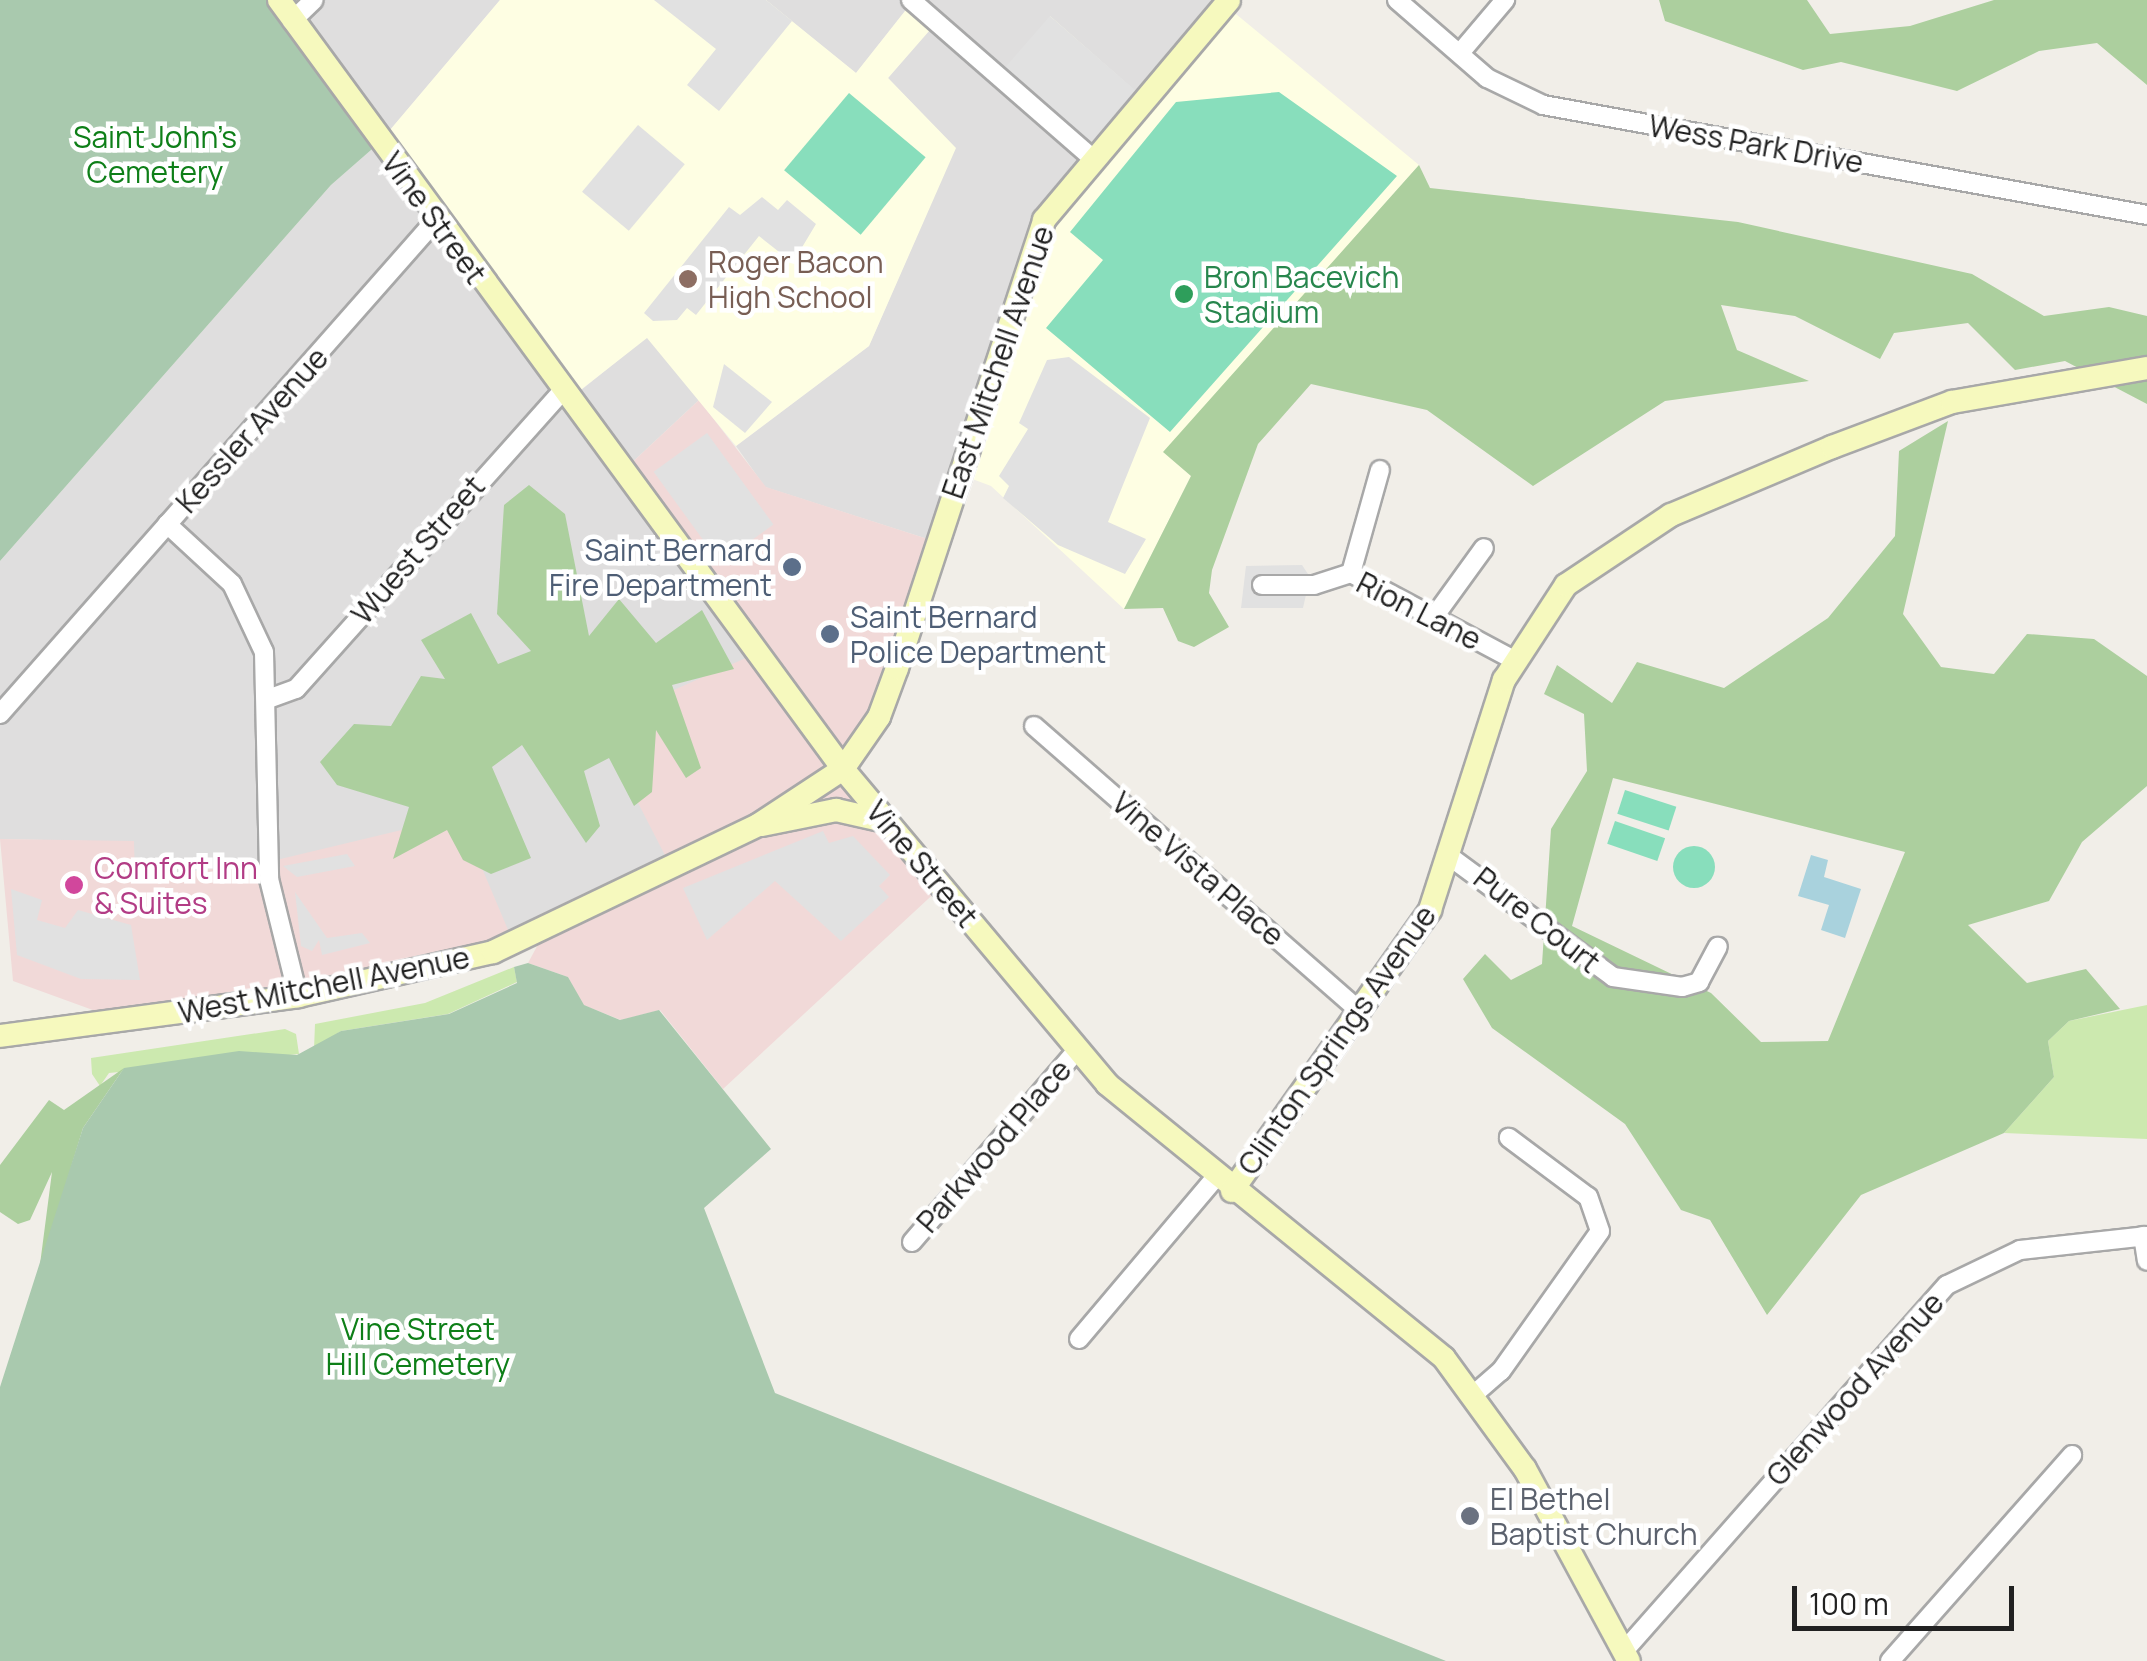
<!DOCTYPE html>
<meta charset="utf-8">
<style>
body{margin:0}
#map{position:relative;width:2147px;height:1661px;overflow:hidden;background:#f1eee8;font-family:Manrope,sans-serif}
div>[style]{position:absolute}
.residential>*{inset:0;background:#dfdede}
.commercial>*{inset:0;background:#f1d9d8}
.education>*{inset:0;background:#fefee3}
.grass>*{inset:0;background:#cce9af}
.forest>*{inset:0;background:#accf9e}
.cemetery>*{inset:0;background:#a9c9ae}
.pitch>*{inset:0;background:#88debc;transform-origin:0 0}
.round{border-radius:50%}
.parking>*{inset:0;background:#e1e1e1;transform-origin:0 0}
.water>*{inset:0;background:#a9d2dd}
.roads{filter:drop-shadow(2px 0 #a8a8a8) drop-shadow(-2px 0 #a8a8a8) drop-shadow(0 2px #a8a8a8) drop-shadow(0 -2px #a8a8a8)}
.street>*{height:18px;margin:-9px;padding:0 9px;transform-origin:9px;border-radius:9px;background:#fff}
.secondary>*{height:22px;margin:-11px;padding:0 11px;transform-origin:11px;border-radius:11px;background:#f6f9be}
.dots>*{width:28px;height:28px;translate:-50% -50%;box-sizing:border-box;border:5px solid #fff;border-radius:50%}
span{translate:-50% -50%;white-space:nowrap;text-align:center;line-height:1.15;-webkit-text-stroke:9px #fff;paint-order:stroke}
.park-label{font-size:30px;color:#0e7f18}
.street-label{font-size:30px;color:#212121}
.education-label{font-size:30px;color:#785e54}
.left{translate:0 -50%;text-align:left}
.leisure-label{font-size:30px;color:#27864d}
.service-label{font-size:30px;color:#4e5e75}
.right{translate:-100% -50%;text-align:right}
.hotel-label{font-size:30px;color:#b23c85}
.worship-label{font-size:30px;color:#5b616d}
.scale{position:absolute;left:1792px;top:1586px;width:222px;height:45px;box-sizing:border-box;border:5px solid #212121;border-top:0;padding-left:12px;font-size:30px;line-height:35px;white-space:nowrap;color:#212121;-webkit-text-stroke:8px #fff;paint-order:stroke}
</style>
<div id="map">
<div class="residential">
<i style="clip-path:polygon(279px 0,500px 0,379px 143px,570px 399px,647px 337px,699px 400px,624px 470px,757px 654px,672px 867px,514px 944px,268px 862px,134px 879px,133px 842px,0 839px,0 561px,331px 185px,379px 143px)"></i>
<i style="clip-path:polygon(765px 0,1229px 0,1091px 157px,937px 542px,765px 487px,736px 446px,869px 346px,955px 148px,888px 78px,936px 22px,912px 2px,856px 73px)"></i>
</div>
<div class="commercial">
<i style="clip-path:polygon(699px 400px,766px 487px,937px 542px,897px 668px,843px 769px,941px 887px,723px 1089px,660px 1010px,621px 1020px,583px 1005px,568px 977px,528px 963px,548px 926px,671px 867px,617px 762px,667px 693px,757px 653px,624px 470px)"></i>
<i style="clip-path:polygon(460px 816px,514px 944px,123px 1021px,13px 981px,0 839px,134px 841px,135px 879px,268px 862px)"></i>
</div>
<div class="education">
<i style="clip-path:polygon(500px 0,766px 0,856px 73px,913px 1px,937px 22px,888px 78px,956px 148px,869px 346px,736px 446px,647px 338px,569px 399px,379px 143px)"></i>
<i style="clip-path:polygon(1225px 5px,1419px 165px,1164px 452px,1191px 476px,1124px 609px,991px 486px,959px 474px,1035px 240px,1090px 157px,1050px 16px,1142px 97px)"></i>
</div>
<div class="grass">
<i style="clip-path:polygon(514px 967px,517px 982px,448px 1014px,341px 1031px,314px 1049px,315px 1024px,425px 1003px)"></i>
<i style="clip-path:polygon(2147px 1005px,2147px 1139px,2004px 1133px,2054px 1077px,2048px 1041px,2069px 1021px)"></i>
<i style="clip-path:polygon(285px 1029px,296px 1034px,299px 1054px,109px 1073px,100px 1086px,92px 1074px,91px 1058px)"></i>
</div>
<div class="forest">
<i style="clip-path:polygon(1659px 0,1807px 0,1830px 34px,1910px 26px,1994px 0,2147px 0,2147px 85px,2097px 43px,2039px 51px,1957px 91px,1841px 62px,1803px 70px,1665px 21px)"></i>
<i style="clip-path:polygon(1419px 165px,1430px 188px,1738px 222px,1972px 274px,2044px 316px,2109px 307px,2147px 316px,2147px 404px,2065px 361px,2015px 370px,1968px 323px,1894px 333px,1880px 359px,1795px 316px,1721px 305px,1737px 350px,1809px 381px,1665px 401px,1533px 486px,1427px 410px,1311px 384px,1258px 444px,1212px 570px,1209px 593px,1229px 627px,1194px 647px,1178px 641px,1163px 608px,1124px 609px,1191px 476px,1163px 452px)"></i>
<i style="clip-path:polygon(evenodd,1948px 421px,1903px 614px,1941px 667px,1994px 674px,2027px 634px,2094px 639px,2147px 676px,2147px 786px,2082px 842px,2049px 901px,1968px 925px,2027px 983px,2086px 969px,2120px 1009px,2069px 1021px,2048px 1041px,2054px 1077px,2004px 1133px,1861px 1195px,1767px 1315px,1710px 1220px,1681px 1210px,1625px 1124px,1492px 1028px,1463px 979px,1485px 954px,1511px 980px,1542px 964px,1551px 829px,1587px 771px,1584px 714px,1544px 694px,1557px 665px,1612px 703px,1637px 662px,1724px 688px,1828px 618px,1895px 536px,1899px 451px,1948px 421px,1613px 778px,1905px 852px,1828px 1041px,1761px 1042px,1711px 993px,1572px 926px,1613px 778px)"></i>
<i style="clip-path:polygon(529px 485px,565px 514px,589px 636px,619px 599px,656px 643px,702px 610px,734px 669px,672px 685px,701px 768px,686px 778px,656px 730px,652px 792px,634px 806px,609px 758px,584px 771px,600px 826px,586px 843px,522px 745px,492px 767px,531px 858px,491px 874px,463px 860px,447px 830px,393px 859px,409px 807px,337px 785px,320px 762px,354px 724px,391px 726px,421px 676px,445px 679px,421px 640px,471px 613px,498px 664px,531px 651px,497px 614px,504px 505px)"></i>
<i style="clip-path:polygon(124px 1068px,83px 1128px,39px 1272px,52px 1172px,30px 1220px,18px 1224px,0 1212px,0 1165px,49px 1100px,64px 1110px)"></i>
</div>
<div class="cemetery">
<i style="clip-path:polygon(0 0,279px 0,379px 143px,331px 185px,0 561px)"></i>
<i style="clip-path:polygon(528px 963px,568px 977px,584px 1005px,620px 1020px,659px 1010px,771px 1149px,704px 1208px,775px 1393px,1446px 1661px,0 1661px,0 1387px,83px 1128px,124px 1068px,239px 1051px,297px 1055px,341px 1031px,449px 1014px,517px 983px,514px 967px)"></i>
</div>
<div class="pitch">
<i style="clip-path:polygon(1279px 92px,1397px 176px,1170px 432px,1046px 328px,1103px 260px,1070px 232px,1176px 102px)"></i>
<i style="left:849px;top:93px;width:100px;height:101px;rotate:40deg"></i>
<i style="left:1625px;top:790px;width:54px;height:25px;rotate:18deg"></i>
<i style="left:1615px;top:821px;width:53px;height:24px;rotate:19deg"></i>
<i class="round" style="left:1673px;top:846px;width:42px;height:42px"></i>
</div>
<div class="parking">
<i style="clip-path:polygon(654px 0,766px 0,792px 21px,719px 111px,687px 85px,716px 49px)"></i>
<i style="left:1050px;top:16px;width:123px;height:80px;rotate:41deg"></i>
<i style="left:638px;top:125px;width:61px;height:87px;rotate:40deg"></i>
<i style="clip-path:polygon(762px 197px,778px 210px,787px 200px,816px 224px,801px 249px,788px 259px,759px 236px,696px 315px,687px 308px,677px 320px,653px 321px,644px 313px,729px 207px,740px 215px)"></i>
<i style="clip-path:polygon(1069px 357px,1150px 418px,1108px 522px,1146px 539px,1125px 574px,1058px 545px,1003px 498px,1009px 486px,999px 476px,1028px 429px,1019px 423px,1047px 360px)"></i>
<i style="clip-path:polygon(724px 364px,772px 402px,745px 433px,713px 407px)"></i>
<i style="left:707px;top:433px;width:113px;height:66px;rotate:54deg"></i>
<i style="clip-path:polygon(1302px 565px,1310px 577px,1303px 608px,1241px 608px,1246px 566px)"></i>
<i style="clip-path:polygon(823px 831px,829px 843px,853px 836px,890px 875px,879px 886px,889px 897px,841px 941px,775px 881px,707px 940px,683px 888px)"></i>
<i style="clip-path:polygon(347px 854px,355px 866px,297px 877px,283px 866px)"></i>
<i style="clip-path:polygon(11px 889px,42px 900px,37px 920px,65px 928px,78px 910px,131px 925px,140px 980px,81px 979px,17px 955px)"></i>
<i style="clip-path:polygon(295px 892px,327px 938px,362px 933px,370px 943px,322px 955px,319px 940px,312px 951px,301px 946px)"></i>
</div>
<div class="water">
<i style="clip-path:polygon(1811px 855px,1828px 860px,1824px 877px,1861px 889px,1845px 938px,1821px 930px,1829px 905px,1798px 896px)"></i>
</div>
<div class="roads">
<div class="street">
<i style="left:911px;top:0;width:239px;rotate:41.1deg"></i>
<i style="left:1397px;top:0;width:119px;rotate:40.9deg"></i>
<i style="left:1487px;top:78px;width:62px;rotate:25.7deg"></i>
<i style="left:1543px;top:105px;width:614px;rotate:10.32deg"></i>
<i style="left:292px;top:21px;width:30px;rotate:-44deg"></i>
<i style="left:1460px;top:53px;width:70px;rotate:-49.7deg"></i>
<i style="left:167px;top:524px;width:88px;rotate:42.7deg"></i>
<i style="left:232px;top:584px;width:75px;rotate:64.8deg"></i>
<i style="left:264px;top:652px;width:227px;rotate:88.7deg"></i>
<i style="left:269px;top:879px;width:121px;rotate:76.1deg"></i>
<i style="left:1351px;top:573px;width:107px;rotate:-74.3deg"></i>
<i style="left:1262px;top:585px;width:52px"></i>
<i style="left:1314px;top:585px;width:39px;rotate:-18deg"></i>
<i style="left:1351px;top:573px;width:185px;rotate:28.1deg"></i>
<i style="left:1434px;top:617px;width:85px;rotate:-54.1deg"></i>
<i style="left:268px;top:699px;width:30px;rotate:-20deg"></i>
<i style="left:296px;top:689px;width:399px;rotate:-48.2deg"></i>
<i style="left:0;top:714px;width:657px;rotate:-48.58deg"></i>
<i style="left:1034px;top:726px;width:434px;rotate:41.2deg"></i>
<i style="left:1453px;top:859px;width:199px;rotate:36.4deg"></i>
<i style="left:1613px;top:977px;width:70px;rotate:8.2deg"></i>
<i style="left:1682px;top:987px;width:18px;rotate:-16deg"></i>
<i style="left:1699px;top:982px;width:40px;rotate:-62deg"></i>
<i style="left:2143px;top:1236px;width:25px;rotate:81deg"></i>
<i style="left:912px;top:1242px;width:253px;rotate:-49.3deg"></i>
<i style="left:1079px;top:1339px;width:211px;rotate:-49.8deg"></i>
<i style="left:1472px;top:1396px;width:38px;rotate:-41deg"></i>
<i style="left:1501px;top:1371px;width:171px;rotate:-54.7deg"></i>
<i style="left:1600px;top:1231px;width:36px;rotate:-109deg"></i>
<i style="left:1588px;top:1197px;width:99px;rotate:-143.2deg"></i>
<i style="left:1624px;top:1651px;width:488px;rotate:-48.6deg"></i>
<i style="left:1947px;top:1285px;width:81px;rotate:-25.6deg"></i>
<i style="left:2020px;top:1250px;width:128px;rotate:-6.3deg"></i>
<i style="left:1890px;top:1661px;width:275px;rotate:-48.5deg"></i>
</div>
<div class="secondary">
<i style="left:279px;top:0;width:954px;rotate:53.74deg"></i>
<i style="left:843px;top:769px;width:411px;rotate:50deg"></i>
<i style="left:1107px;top:1084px;width:434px;rotate:39.1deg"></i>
<i style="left:1444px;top:1358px;width:137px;rotate:53.9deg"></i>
<i style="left:1525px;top:1469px;width:218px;rotate:61.6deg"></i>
<i style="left:762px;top:825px;width:76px;rotate:-11.5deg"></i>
<i style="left:836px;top:810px;width:50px;rotate:12.7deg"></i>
<i style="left:0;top:1036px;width:301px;rotate:-7.6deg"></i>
<i style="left:298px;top:996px;width:200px;rotate:-12.7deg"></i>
<i style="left:493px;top:952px;width:294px;rotate:-25.6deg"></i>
<i style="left:758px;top:825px;width:102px;rotate:-33.4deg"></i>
<i style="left:843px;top:769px;width:63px;rotate:-55.3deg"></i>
<i style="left:879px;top:717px;width:52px;rotate:-69.8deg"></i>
<i style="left:897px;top:668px;width:472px;rotate:-71.8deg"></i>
<i style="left:1044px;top:220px;width:287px;rotate:-49.9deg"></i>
<i style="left:1232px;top:1191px;width:344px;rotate:-54.8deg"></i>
<i style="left:1430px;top:910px;width:242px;rotate:-72.2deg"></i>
<i style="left:1504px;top:680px;width:113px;rotate:-56.9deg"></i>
<i style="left:1566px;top:585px;width:126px;rotate:-33.7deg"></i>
<i style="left:1671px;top:515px;width:175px;rotate:-22.9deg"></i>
<i style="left:1832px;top:447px;width:128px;rotate:-20.6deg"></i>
<i style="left:1952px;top:402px;width:198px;rotate:-9.9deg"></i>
</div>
</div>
<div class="dots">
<i style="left:688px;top:279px;background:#8d6e63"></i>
<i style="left:1184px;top:294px;background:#2e9e5b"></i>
<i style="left:792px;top:567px;background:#5c6f8a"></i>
<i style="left:830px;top:634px;background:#5c6f8a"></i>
<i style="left:74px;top:885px;background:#d1479c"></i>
<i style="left:1470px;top:1516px;background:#6b7280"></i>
</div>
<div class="park-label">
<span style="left:155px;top:154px">Saint John’s<br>Cemetery</span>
<span style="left:418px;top:1346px">Vine Street<br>Hill Cemetery</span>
</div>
<div class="street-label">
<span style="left:1756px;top:144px;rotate:10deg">Wess Park Drive</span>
<span style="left:434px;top:218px;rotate:54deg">Vine Street</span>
<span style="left:998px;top:362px;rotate:-71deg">East Mitchell Avenue</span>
<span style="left:252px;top:430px;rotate:-48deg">Kessler Avenue</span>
<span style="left:418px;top:550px;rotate:-49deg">Wuest Street</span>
<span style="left:1419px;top:611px;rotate:27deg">Rion Lane</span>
<span style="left:922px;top:864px;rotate:50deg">Vine Street</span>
<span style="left:1198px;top:869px;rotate:41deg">Vine Vista Place</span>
<span style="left:1537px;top:920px;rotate:38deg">Pure Court</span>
<span style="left:324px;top:985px;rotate:-11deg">West Mitchell Avenue</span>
<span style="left:1337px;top:1040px;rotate:-55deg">Clinton Springs Avenue</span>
<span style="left:994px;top:1146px;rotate:-49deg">Parkwood Place</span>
<span style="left:1855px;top:1389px;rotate:-48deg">Glenwood Avenue</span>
</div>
<div class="education-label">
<span class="left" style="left:708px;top:279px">Roger Bacon<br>High School</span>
</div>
<div class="leisure-label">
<span class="left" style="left:1204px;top:294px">Bron Bacevich<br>Stadium</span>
</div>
<div class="service-label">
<span class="right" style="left:772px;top:567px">Saint Bernard<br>Fire Department</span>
<span class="left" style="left:850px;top:634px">Saint Bernard<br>Police Department</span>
</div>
<div class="hotel-label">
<span class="left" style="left:94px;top:885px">Comfort Inn<br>&amp; Suites</span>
</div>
<div class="worship-label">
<span class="left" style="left:1490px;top:1516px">El Bethel<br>Baptist Church</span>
</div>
<div class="scale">100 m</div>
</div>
